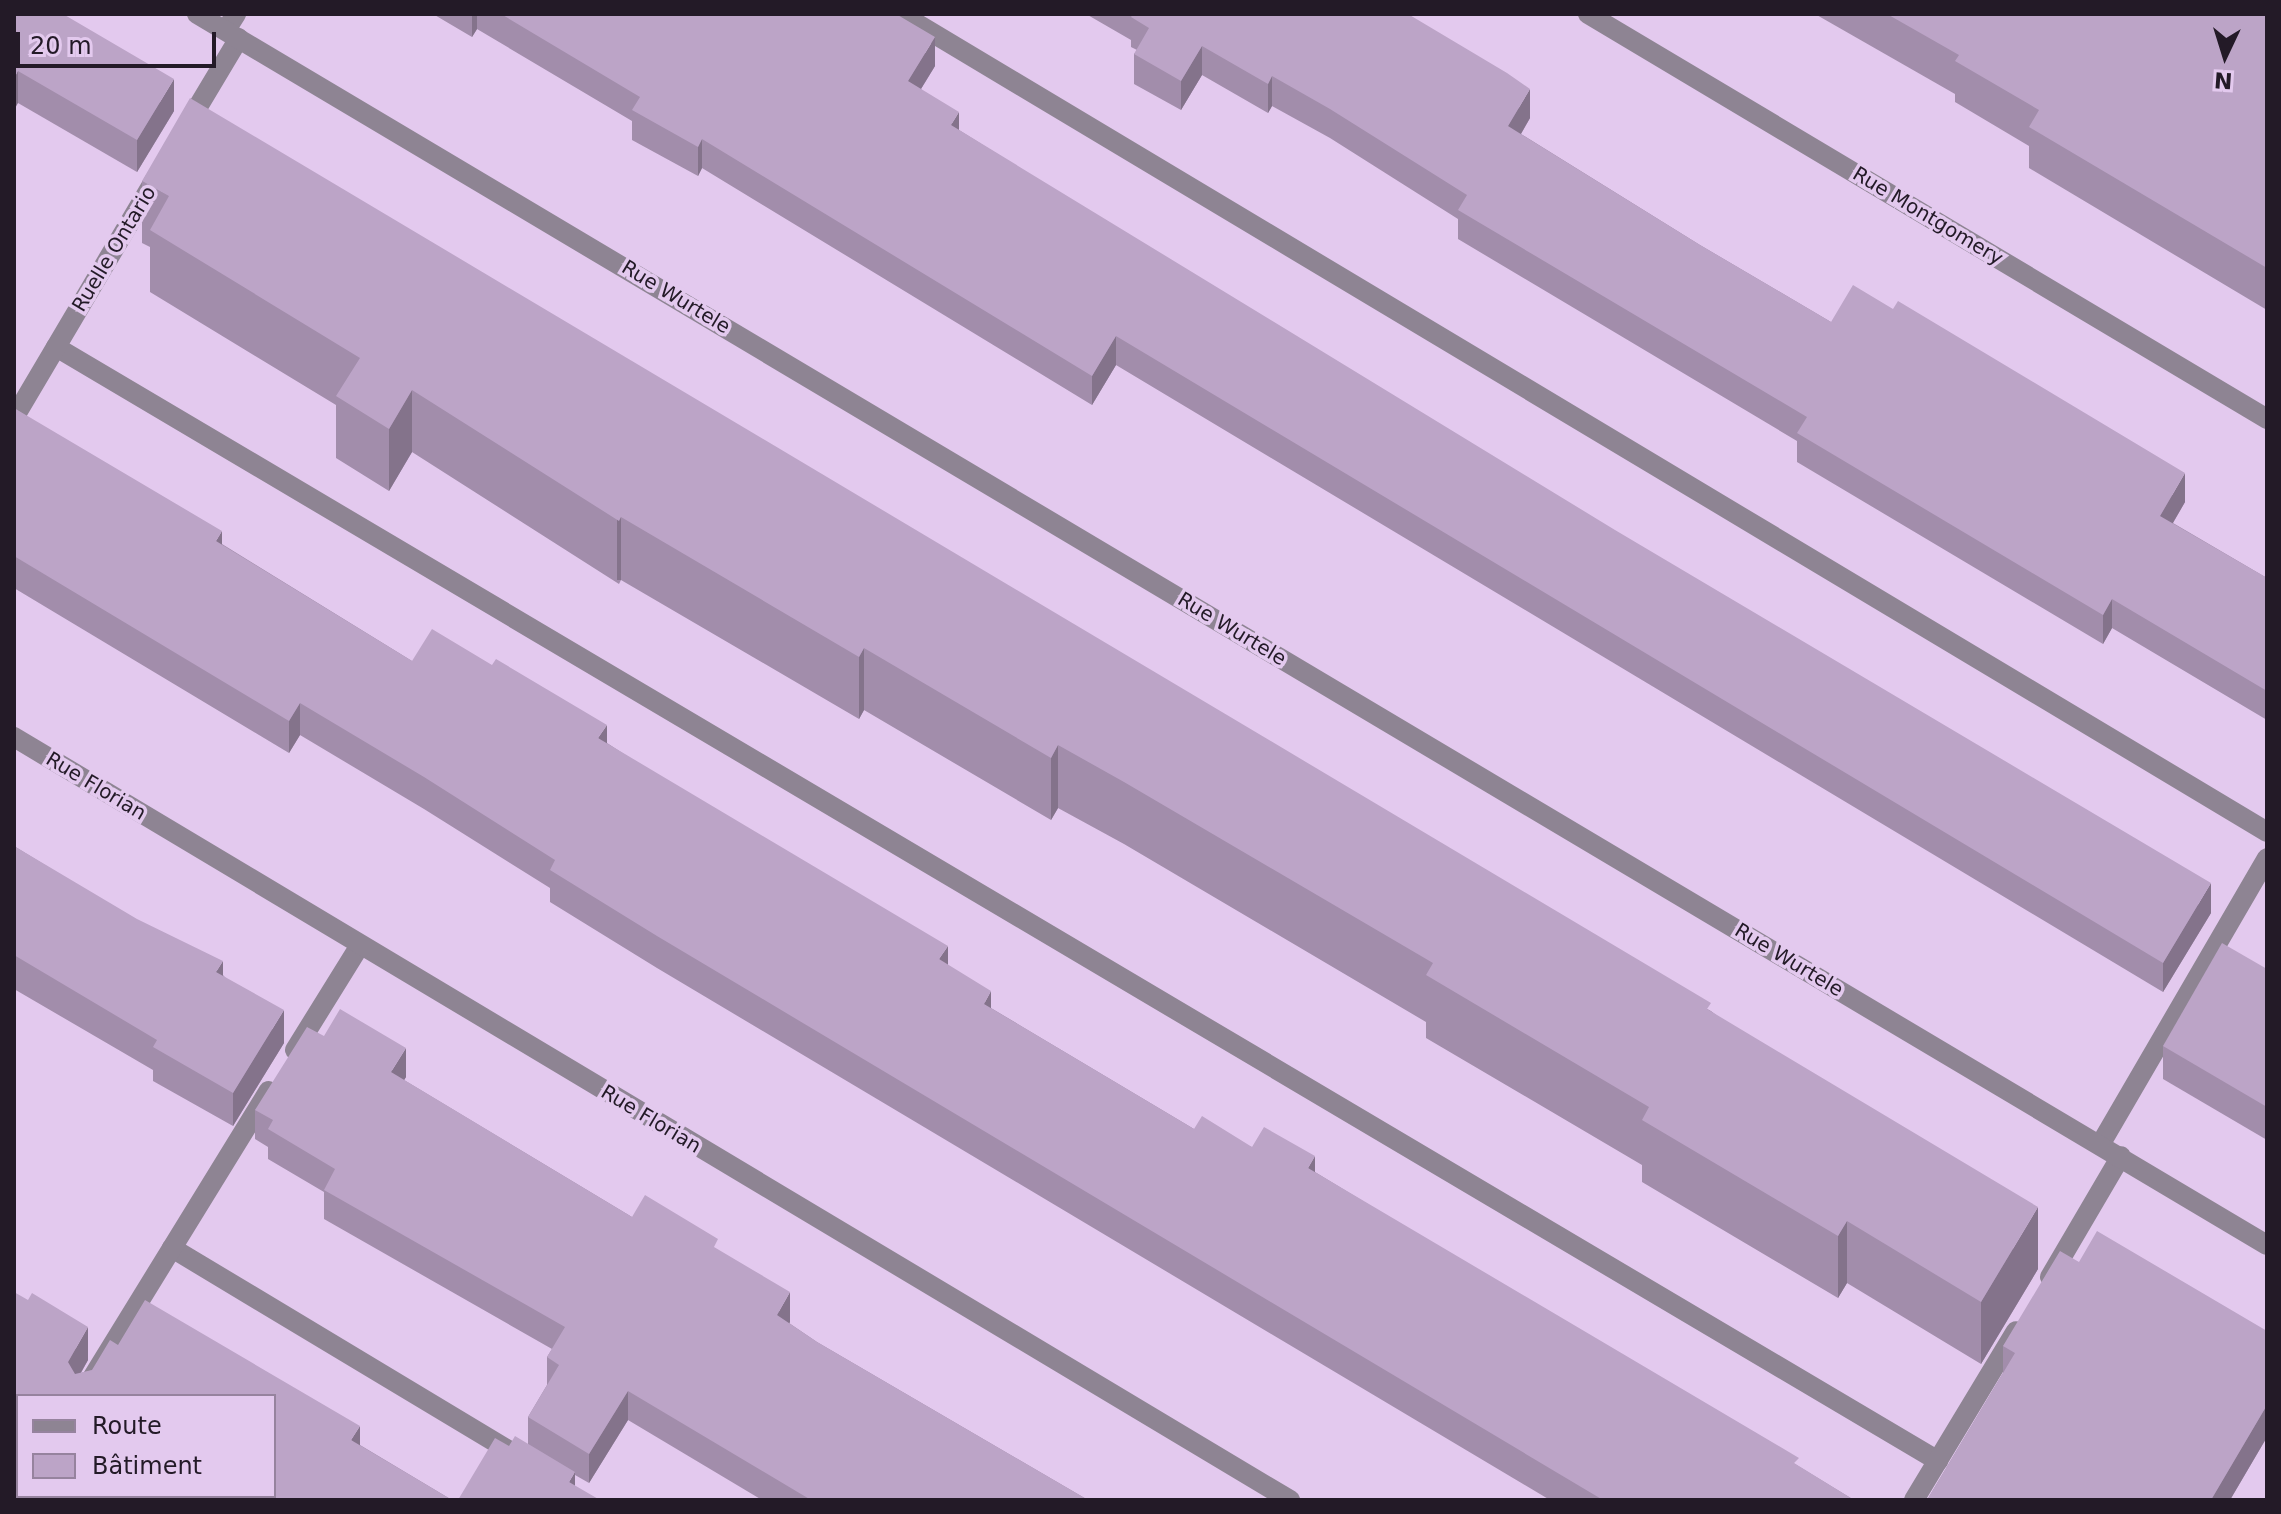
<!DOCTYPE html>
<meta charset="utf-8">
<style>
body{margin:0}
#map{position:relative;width:2281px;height:1514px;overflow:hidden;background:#e3c9ee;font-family:"DejaVu Sans",sans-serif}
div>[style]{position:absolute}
.service>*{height:20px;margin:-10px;padding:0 10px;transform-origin:10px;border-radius:10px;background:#8e8493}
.minor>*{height:20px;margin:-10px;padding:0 10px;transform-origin:10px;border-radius:10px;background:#8e8493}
.wall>*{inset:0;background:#a28dab}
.shaded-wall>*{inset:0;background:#84738b;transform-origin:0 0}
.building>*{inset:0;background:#bca4c7}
span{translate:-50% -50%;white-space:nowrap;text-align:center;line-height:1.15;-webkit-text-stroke:7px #e3c9ee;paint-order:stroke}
.street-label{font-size:20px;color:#231a27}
.frame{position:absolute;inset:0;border:16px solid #231a27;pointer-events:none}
.legend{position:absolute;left:16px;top:1394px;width:260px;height:104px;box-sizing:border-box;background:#e3c9ee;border:2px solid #96839e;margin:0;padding:10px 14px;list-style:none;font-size:24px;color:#231a27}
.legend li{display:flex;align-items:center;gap:16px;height:40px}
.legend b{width:40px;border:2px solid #96839e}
.north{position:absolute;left:2185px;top:16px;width:80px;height:80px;-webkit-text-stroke:6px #e3c9ee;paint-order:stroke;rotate:184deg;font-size:22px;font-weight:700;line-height:32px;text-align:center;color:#231a27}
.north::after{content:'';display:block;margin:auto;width:28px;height:36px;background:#231a27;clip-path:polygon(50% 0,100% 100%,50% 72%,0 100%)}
.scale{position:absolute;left:16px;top:32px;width:200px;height:36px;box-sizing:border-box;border:4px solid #231a27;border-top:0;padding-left:10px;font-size:24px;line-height:28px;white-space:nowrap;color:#231a27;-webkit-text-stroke:6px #e3c9ee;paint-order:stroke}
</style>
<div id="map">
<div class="service">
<i style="left:901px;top:14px;width:1592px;rotate:30.91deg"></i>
<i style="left:226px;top:30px;width:19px;rotate:-58deg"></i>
<i style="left:187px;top:125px;width:101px;rotate:-59.1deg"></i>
<i style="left:56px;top:347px;width:2187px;rotate:30.62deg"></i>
<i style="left:14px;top:418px;width:277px;rotate:-59.4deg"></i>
<i style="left:295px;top:1050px;width:123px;rotate:-58.2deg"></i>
<i style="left:2100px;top:1145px;width:332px;rotate:-59.8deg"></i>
<i style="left:172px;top:1248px;width:400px;rotate:31deg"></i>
<i style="left:2050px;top:1277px;width:140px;rotate:-59.6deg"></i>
<i style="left:81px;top:1396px;width:358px;rotate:-58.4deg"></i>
<i style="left:16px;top:1500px;width:5px;rotate:-53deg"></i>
<i style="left:1914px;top:1500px;width:197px;rotate:-58.9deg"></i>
</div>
<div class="minor">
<i style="left:197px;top:14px;width:2408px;rotate:30.74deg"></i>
<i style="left:1588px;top:14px;width:791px;rotate:30.81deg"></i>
<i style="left:14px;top:737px;width:1487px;rotate:30.88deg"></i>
</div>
<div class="wall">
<i style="clip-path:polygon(14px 14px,174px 111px,137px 172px,18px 103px)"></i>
<i style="clip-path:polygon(433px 14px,896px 14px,935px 66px,921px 89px,959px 130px,2211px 913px,2163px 992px,1116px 365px,1092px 405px,702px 168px,698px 176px,632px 140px,632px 121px,477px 29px,472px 37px)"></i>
<i style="clip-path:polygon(1086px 14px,1408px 14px,1530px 118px,1521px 134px,1700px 245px,1831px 322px,2185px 502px,2173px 523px,2267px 578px,2267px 720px,2112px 628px,2103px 644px,1797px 462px,1797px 441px,1458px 239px,1458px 219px,1330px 138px,1272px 106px,1268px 113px,1202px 75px,1181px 110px,1134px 84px,1134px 54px,1137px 50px,1131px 47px,1131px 40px)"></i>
<i style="clip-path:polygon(1815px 14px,2267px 14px,2267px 310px,2029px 168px,2029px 146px,1955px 102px,1955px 94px)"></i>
<i style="clip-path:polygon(142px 181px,1711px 1011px,2038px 1269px,1981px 1364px,1847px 1283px,1838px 1298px,1642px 1182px,1642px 1165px,1426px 1038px,1426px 1022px,1124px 844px,1058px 808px,1051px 820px,864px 710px,859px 719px,621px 580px,619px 584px,412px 452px,389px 491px,336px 458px,336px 405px,150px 292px,150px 247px,142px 243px)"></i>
<i style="clip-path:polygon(14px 408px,222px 544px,412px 661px,607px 743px,948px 965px,991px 1008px,1194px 1129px,1252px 1147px,1315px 1172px,1854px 1500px,1550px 1500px,657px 968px,550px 902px,550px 888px,424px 809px,300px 735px,289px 753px,14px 588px)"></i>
<i style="clip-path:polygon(14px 846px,223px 975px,284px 1043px,233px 1126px,153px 1081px,153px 1070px,14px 989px)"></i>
<i style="clip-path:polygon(2267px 969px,2267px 1140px,2163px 1079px,2163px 1046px)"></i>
<i style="clip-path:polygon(324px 1036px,406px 1077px,404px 1080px,632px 1217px,718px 1250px,790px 1322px,789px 1323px,817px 1342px,1088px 1500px,762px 1500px,628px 1420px,589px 1483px,575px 1475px,509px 1446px,528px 1444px,528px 1417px,547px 1385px,547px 1357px,552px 1349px,324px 1219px,324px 1192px,268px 1159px,268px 1147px,255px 1139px,255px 1110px)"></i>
<i style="clip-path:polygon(2079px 1262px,2267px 1331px,2267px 1437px,2230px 1500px,1927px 1500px,2003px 1373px,2003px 1346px)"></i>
<i style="clip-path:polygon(14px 1292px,88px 1360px,81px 1373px,92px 1370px,118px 1345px,360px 1445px,452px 1500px,106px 1500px,100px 1496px,274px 1496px,18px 1396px,18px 1447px,14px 1445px)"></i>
</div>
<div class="shaded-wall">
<i style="clip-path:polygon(472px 14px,477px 14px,477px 29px,472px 37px)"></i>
<i style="clip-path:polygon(935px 37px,935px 66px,908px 110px,908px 81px)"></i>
<i style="clip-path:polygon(1202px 46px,1202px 75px,1181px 110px,1181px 81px)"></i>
<i style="clip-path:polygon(18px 71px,18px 103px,14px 110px,14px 78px)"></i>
<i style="clip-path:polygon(1272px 76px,1272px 106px,1268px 113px,1268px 84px)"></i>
<i style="clip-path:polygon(174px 79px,174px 111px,137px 172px,137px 140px)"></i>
<i style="clip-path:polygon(1530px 89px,1530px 118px,1508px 156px,1508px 126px)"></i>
<i style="clip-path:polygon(959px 112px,959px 141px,951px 125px)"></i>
<i style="clip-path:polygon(702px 139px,702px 168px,698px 176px,698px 147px)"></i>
<i style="clip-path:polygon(1116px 336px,1116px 365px,1092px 405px,1092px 376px)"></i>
<i style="clip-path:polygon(412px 390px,412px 452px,389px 491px,389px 429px)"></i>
<i style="clip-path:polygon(2185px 473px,2185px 502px,2160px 545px,2160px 516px)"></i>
<i style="left:621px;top:517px;width:63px;height:4px;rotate:90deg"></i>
<i style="clip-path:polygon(222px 531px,222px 563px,216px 541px)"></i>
<i style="clip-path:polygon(2112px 599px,2112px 628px,2103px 644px,2103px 615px)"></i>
<i style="clip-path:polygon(864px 648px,864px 710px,859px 719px,859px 657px)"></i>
<i style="clip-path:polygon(300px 703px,300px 735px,289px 753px,289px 721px)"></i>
<i style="clip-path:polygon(607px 725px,607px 757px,598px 738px)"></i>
<i style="clip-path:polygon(1058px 745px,1058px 808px,1051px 820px,1051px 758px)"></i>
<i style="clip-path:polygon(2211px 883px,2211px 913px,2163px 992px,2163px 963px)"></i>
<i style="clip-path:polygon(948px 946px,948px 977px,939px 959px)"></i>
<i style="clip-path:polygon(223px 961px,223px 994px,216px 972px)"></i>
<i style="clip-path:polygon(991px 991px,991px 1023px,984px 1004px)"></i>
<i style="clip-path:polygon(284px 1010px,284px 1043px,233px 1126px,233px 1093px)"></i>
<i style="clip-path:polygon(406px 1048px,406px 1077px,391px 1101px,391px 1072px)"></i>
<i style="clip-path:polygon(1315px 1156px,1315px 1187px,1308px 1168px)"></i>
<i style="clip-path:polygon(2038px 1207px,2038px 1269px,1981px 1364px,1981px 1302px)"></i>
<i style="clip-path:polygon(1847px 1221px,1847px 1283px,1838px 1298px,1838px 1236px)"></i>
<i style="clip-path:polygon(790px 1292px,790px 1322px,777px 1344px,777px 1315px)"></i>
<i style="clip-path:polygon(88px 1327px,88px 1360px,68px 1395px,68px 1362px)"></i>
<i style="clip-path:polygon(628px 1391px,628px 1420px,589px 1483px,589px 1454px)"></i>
<i style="clip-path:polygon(2267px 1405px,2267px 1437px,2230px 1500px,2211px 1500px)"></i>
<i style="clip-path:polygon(360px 1426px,360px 1459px,351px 1440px)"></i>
<i style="clip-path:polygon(575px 1472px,575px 1500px,569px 1482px)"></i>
</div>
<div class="building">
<i style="clip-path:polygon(14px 14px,63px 14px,174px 79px,137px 140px,18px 71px,14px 78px)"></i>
<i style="clip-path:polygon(501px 14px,896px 14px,935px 37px,908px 81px,959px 112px,951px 125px,1615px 530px,2211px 883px,2163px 963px,1116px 336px,1092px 376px,702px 139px,698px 147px,632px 110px,640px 97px)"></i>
<i style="clip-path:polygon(1133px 14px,1408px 14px,1507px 73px,1530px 89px,1508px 126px,1700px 245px,1831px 322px,1853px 285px,1893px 309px,1898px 301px,2185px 473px,2160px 516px,2267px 578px,2267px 691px,2112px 599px,2103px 615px,1797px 433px,1807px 417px,1458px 210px,1467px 195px,1330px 109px,1272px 76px,1268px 84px,1202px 46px,1181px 81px,1134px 54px,1149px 28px,1131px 17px)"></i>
<i style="clip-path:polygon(1887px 14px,2267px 14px,2267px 268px,2029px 127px,2039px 110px,1955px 61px,1959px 55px)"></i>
<i style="clip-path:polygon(190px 98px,1711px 1003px,1707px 1009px,2038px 1207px,1981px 1302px,1847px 1221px,1838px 1236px,1642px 1120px,1649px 1107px,1426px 975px,1433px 963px,1124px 782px,1058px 745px,1051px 758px,864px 648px,859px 657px,621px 517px,619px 521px,412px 390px,389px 429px,336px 396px,360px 358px,150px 230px,169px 196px,142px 181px)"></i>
<i style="clip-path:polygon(14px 408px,222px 531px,216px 541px,412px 661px,432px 629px,492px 665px,496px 659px,607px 725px,598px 738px,948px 946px,939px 959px,991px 991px,984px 1004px,1194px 1129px,1202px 1116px,1252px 1147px,1264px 1127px,1315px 1156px,1308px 1168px,1799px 1458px,1794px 1463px,1854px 1500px,1603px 1500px,657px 936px,550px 870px,555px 860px,424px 777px,300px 703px,289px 721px,14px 556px)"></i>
<i style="clip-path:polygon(14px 846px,137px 919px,223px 961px,216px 972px,284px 1010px,233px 1093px,153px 1047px,157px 1040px,14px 955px)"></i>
<i style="clip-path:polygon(2222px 943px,2267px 969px,2267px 1107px,2163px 1046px)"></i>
<i style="clip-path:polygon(340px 1009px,406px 1048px,391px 1072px,632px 1217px,645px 1195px,718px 1239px,714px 1247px,790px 1292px,777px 1315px,817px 1342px,1088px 1500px,811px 1500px,628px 1391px,589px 1454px,528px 1417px,559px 1365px,547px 1357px,565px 1327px,324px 1190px,335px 1169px,268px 1129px,273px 1120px,255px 1110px,307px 1027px,324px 1036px)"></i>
<i style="clip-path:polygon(2097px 1231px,2267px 1331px,2267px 1405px,2211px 1500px,1927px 1500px,2015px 1353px,2003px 1346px,2060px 1251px,2079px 1262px)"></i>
<i style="clip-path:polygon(14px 1292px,28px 1300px,32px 1293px,88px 1327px,68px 1362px,75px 1374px,92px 1370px,110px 1340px,118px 1345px,145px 1300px,360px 1426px,351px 1440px,452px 1500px,161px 1500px,155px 1496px,274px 1496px,274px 1396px,18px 1396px,18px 1414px,14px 1411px)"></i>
<i style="clip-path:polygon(515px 1436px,575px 1472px,569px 1482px,600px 1500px,458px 1500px,495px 1438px,509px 1446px)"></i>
</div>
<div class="street-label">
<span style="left:1928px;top:216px;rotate:31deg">Rue Montgomery</span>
<span style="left:114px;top:249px;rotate:-59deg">Ruelle Ontario</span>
<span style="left:676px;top:297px;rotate:31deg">Rue Wurtele</span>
<span style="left:1232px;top:629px;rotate:31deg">Rue Wurtele</span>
<span style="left:96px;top:786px;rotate:31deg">Rue Florian</span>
<span style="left:1789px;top:960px;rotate:31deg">Rue Wurtele</span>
<span style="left:651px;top:1119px;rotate:31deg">Rue Florian</span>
</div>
<div class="frame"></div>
<ul class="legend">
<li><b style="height:10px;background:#8e8493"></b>Route</li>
<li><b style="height:22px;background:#bca4c7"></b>Bâtiment</li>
</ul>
<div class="north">N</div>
<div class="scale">20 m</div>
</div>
